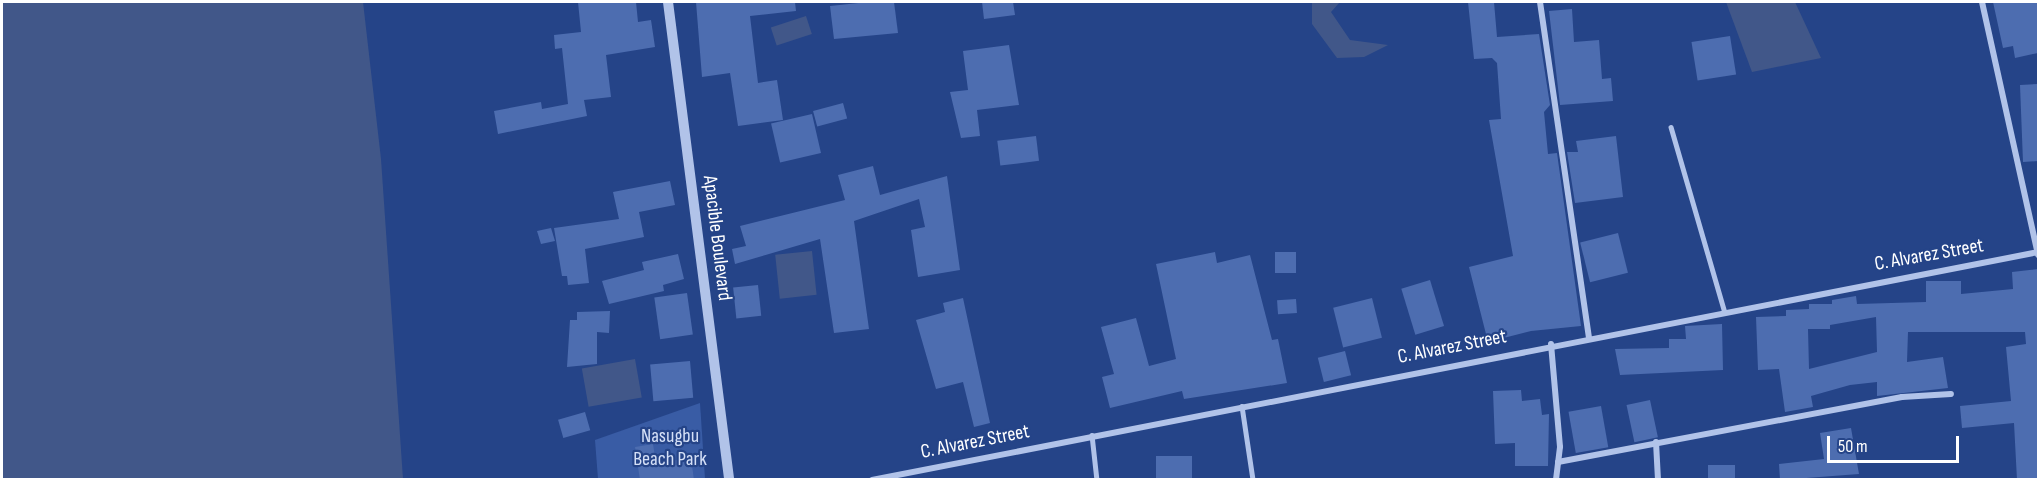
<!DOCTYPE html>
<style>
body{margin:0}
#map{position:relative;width:2040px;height:481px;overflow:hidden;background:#254488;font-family:"Sofia Sans Condensed",sans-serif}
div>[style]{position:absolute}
.green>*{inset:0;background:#395ca5}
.water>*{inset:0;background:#415789;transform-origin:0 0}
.building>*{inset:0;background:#4d6db0;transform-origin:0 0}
.service>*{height:4.5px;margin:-2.25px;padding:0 2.25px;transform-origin:2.25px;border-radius:2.25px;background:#b1c3e9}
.minor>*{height:6px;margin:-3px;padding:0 3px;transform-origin:3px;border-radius:3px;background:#b1c3e9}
.tertiary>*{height:10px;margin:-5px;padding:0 5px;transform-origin:5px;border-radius:5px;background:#b1c3e9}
span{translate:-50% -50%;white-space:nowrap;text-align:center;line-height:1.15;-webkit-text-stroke:4.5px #254488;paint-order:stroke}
.street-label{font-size:20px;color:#fff}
.park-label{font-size:20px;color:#d5e0f7}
.frame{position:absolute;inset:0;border:3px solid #fff;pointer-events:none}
.scale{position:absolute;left:1827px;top:436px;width:132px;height:27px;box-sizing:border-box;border:3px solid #fff;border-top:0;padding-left:8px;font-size:18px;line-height:21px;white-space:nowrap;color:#fff;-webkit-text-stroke:4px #254488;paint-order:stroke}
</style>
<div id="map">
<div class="green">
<i style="clip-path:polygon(700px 403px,705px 479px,598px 479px,595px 440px)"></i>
</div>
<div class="water">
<i style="clip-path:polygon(2px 2px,363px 2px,381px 159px,403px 479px,2px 479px)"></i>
<i style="clip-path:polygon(1312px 2px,1340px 2px,1331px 12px,1350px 40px,1388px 45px,1364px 57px,1337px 58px,1312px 24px)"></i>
<i style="clip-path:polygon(1726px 2px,1795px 2px,1821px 58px,1752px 72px)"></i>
<i style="left:806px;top:16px;width:19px;height:37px;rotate:72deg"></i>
<i style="left:812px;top:251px;width:44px;height:37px;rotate:84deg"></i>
<i style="left:635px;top:359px;width:39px;height:54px;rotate:80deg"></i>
</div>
<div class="building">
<i style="clip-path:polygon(578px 2px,636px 2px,638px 22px,651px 20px,655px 47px,606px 55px,611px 97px,584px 100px,587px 116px,498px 134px,494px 111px,541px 102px,542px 109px,568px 104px,562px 48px,555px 49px,554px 35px,581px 32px)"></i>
<i style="clip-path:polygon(696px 2px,795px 2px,796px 11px,750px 16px,758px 83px,777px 80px,783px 120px,738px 126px,730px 73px,702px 77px)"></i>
<i style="clip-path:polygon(868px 2px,894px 2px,898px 33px,834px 39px,830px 6px)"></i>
<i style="clip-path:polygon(982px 2px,1013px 2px,1015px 15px,984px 19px)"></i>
<i style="clip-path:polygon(1468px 2px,1494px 2px,1497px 37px,1539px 34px,1550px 105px,1544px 112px,1548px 154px,1557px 153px,1581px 326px,1531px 331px,1488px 342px,1469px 267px,1513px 256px,1489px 120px,1501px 119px,1497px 63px,1492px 58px,1474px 59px)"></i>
<i style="clip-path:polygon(1993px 2px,2038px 2px,2038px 53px,2015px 58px,2013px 46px,2003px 48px)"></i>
<i style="clip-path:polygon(1572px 9px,1574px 42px,1599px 40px,1602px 79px,1611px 78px,1613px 101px,1560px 105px,1549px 11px)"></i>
<i style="left:1730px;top:36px;width:39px;height:39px;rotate:81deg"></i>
<i style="clip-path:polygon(1009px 45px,1019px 105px,977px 110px,980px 136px,961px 138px,950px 92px,968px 90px,963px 51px)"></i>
<i style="clip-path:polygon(2038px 84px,2038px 161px,2023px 162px,2020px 85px)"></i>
<i style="left:843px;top:103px;width:16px;height:31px;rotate:75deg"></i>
<i style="left:812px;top:114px;width:40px;height:42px;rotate:77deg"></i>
<i style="left:1036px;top:136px;width:25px;height:39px;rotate:83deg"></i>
<i style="clip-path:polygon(1616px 136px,1623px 197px,1575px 203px,1567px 152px,1578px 152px,1576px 141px)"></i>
<i style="clip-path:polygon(873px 166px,880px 195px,947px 176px,960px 270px,918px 277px,911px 230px,925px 227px,919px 199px,854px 221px,869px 329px,834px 333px,820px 239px,735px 264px,732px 249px,746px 246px,740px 226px,845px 200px,838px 175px)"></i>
<i style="clip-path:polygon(670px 181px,675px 205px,639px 212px,644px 237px,585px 249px,589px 283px,568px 285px,567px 276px,562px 276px,554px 228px,619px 219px,613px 192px)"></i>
<i style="clip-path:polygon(551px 228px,555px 241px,541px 244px,537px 231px)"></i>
<i style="left:1618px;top:233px;width:41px;height:39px;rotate:76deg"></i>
<i style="clip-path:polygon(1215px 252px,1217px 263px,1250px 255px,1272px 340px,1278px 339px,1287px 383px,1184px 399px,1182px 391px,1110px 408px,1102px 377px,1114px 374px,1101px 327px,1136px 318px,1149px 366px,1176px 359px,1156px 264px)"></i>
<i style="left:1296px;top:252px;width:21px;height:21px;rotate:90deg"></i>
<i style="clip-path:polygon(678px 254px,684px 279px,663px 285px,664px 291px,609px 304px,602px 281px,644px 270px,642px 262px)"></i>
<i style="clip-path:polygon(evenodd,2038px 269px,2038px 480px,2017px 480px,2014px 423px,1962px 428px,1960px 406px,2011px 401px,2006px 347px,2026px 344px,2025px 332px,1908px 332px,1907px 362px,1943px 357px,1948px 388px,1877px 396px,1877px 382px,1850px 385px,1811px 396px,1813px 407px,1785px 412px,1779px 369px,1758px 370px,1756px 317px,1786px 316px,1786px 310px,1809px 309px,1809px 304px,1832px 304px,1832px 300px,1856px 296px,1857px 304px,1926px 302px,1926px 281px,1961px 281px,1961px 294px,2013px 289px,2012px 272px,2038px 269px,1876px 317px,1877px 352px,1809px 369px,1808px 329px,1830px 329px,1830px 325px,1876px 317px)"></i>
<i style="left:1430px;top:280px;width:48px;height:30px;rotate:73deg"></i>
<i style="left:758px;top:285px;width:31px;height:25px;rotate:84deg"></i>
<i style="left:687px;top:293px;width:42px;height:33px;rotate:82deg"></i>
<i style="clip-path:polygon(963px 298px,990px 423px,974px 427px,963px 382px,936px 389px,916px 320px,945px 312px,943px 303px)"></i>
<i style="left:1372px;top:298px;width:41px;height:40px;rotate:76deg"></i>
<i style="left:1296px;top:299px;width:14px;height:19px;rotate:86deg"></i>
<i style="clip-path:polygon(610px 311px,609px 333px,597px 332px,597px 364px,567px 367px,570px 320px,577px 320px,577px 312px)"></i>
<i style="clip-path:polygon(1722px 324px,1723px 370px,1620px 375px,1615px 349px,1669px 348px,1669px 339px,1686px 339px,1685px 326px)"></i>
<i style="left:1345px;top:351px;width:25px;height:28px;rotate:76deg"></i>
<i style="left:690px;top:361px;width:37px;height:40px;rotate:85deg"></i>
<i style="clip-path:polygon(1521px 390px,1522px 401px,1540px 399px,1542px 415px,1549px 414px,1548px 466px,1515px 466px,1515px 443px,1495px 444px,1493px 391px)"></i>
<i style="left:1650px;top:400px;width:38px;height:24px;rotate:78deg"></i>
<i style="left:1601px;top:406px;width:42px;height:33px;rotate:80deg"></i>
<i style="left:585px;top:412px;width:19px;height:28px;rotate:74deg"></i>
<i style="clip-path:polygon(1851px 428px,1859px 474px,1780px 480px,1779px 464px,1824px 459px,1820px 433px)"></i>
<i style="clip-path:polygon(653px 444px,656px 463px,691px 458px,694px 480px,640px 480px,635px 447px)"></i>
<i style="left:1156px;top:456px;width:36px;height:24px"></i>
<i style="left:1708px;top:465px;width:27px;height:15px"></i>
</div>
<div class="service">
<i style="left:1671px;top:127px;width:191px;rotate:73.8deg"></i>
<i style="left:1242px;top:406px;width:75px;rotate:81.5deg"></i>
<i style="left:1092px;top:435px;width:45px;rotate:83.7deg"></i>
</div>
<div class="minor">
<i style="left:1540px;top:2px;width:339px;rotate:81.7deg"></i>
<i style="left:1982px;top:2px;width:259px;rotate:77.5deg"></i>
<i style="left:1551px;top:344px;width:103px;rotate:85deg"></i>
<i style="left:1560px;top:447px;width:33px;rotate:97deg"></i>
<i style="left:1656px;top:442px;width:38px;rotate:87deg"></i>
<i style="left:1558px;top:462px;width:350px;rotate:-10.7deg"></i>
<i style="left:1902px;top:397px;width:49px;rotate:-3.5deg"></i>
<i style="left:872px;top:480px;width:1188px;rotate:-11.06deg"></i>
</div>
<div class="tertiary">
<i style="left:668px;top:2px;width:482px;rotate:82.7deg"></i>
</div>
<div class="street-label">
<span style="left:717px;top:238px;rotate:83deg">Apacible Boulevard</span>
<span style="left:1929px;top:255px;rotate:-10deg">C. Alvarez Street</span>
<span style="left:1452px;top:347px;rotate:-11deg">C. Alvarez Street</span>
<span style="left:975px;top:442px;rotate:-11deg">C. Alvarez Street</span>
</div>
<div class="park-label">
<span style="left:670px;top:448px">Nasugbu<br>Beach Park</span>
</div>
<div class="frame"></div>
<div class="scale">50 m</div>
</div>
